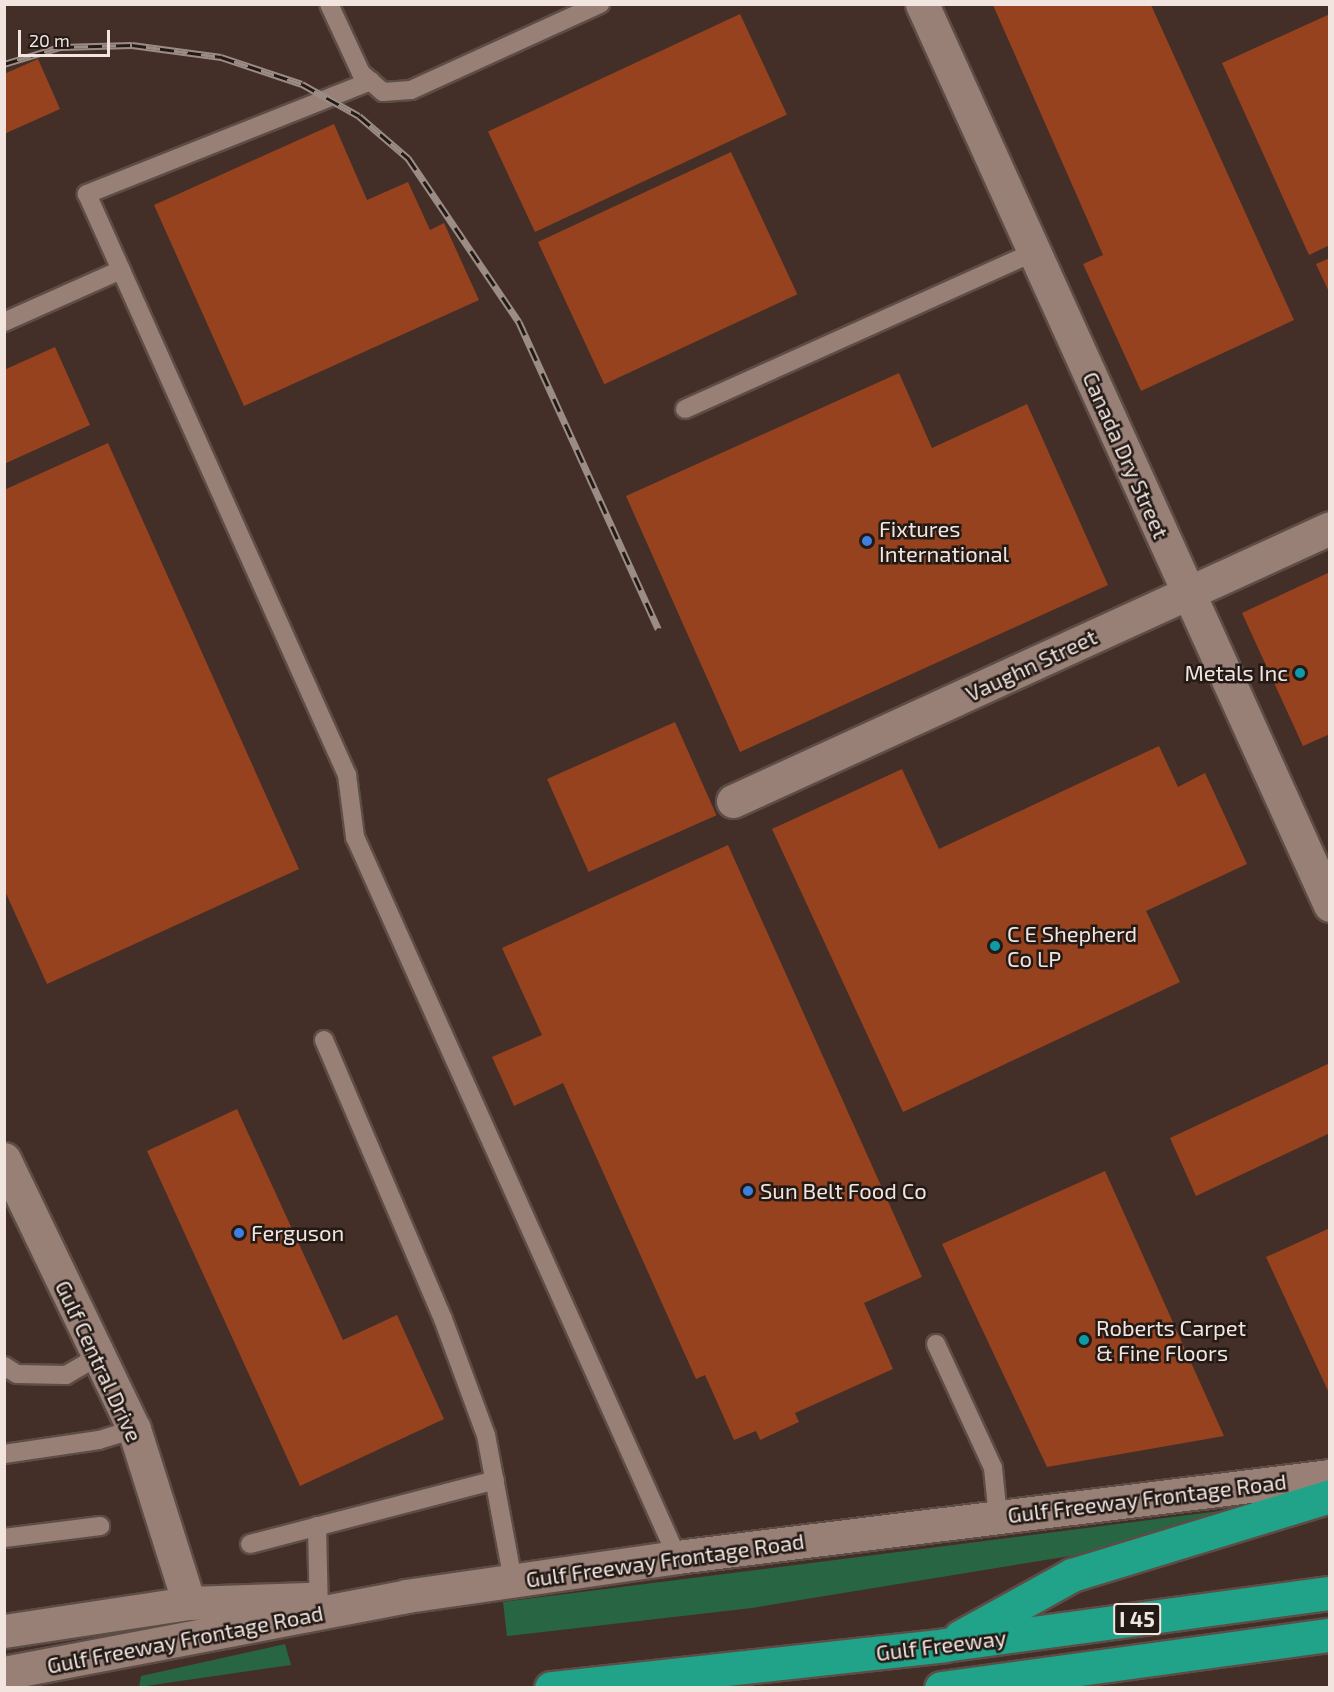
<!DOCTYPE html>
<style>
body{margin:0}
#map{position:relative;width:1334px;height:1692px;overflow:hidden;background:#432f28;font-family:"Exo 2",sans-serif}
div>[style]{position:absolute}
.green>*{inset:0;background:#286543}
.building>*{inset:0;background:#96421e;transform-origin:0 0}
.roads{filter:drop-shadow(2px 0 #5d4d46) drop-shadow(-2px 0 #5d4d46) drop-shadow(0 2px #5d4d46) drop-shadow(0 -2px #5d4d46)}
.lane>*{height:18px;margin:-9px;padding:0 9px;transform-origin:9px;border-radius:9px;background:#988077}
.street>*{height:33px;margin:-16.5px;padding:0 16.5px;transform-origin:16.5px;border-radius:16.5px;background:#988077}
.secondary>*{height:33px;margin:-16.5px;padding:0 16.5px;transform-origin:16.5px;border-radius:16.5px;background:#988077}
.highway>*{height:33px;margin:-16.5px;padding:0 16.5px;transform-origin:16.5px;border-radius:16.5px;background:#20a389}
.rail>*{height:7px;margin-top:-3.5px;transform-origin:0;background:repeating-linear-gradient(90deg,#231a16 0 14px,#9c8c86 0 28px);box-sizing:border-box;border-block:2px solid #9c8c86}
.dots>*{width:16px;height:16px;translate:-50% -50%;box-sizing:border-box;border:3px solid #231a16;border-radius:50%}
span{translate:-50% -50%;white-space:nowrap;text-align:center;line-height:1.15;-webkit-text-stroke:5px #231a16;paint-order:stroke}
.shield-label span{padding:2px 4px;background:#231a16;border:2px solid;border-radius:4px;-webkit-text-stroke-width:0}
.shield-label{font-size:21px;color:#f2e5e0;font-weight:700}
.street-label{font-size:22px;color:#f2e5e0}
.poi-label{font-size:22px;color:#f2e5e0}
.left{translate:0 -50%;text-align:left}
.right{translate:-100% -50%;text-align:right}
.frame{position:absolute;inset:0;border:6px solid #f2e5e0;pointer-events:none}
.scale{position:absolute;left:18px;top:30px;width:92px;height:27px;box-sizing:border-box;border:3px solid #f2e5e0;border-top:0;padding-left:8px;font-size:18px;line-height:21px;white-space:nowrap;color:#f2e5e0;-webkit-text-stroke:4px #231a16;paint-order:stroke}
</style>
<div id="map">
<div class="green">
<i style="clip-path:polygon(1236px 1509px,1107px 1550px,752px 1608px,507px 1636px,503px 1602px)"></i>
<i style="clip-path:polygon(285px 1644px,291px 1665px,139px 1687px,141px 1676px)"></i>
</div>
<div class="building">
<i style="clip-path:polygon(993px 5px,1151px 5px,1294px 320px,1141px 391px,1083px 264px,1103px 255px)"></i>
<i style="left:740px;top:14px;width:111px;height:278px;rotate:65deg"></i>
<i style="clip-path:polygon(1330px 14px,1330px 245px,1309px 255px,1222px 63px)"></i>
<i style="clip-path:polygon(38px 59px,60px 109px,4px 134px,4px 74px)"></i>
<i style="clip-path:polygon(334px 124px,367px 200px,408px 182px,430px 230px,444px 223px,479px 300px,244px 406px,154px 205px)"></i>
<i style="left:731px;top:152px;width:157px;height:213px;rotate:65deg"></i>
<i style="clip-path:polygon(1330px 258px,1330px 294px,1316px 264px)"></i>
<i style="clip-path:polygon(55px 347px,90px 425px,4px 464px,4px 370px)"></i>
<i style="clip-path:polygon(899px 373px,932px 448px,1027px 404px,1108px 585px,740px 752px,626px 496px)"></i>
<i style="clip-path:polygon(108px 443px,299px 869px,47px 984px,4px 889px,4px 490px)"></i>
<i style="clip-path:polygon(1330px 572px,1330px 734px,1303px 746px,1242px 613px)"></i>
<i style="left:675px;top:722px;width:102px;height:140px;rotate:66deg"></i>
<i style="clip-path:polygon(1159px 746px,1178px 787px,1205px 773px,1247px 864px,1146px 911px,1180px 982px,903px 1112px,772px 829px,902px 769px,939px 849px)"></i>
<i style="clip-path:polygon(728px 845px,922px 1277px,864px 1303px,893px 1369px,795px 1413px,799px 1422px,760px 1440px,756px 1431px,734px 1440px,705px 1375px,696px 1379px,563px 1083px,514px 1106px,492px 1057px,542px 1035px,502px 948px)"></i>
<i style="clip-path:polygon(1330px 1063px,1330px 1133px,1196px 1196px,1170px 1138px)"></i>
<i style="clip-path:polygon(237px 1109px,343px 1340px,397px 1315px,444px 1419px,300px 1486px,147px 1151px)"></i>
<i style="clip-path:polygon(1105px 1171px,1224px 1436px,1047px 1467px,942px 1244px)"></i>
<i style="clip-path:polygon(1330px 1228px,1330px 1395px,1266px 1257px)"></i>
</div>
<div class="roads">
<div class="lane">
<i style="left:329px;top:4px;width:76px;rotate:65.1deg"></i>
<i style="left:361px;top:73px;width:29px;rotate:41deg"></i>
<i style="left:383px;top:92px;width:28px;rotate:-4deg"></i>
<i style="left:411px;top:90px;width:208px;rotate:-24.5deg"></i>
<i style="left:371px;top:81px;width:306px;rotate:158.3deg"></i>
<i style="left:87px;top:194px;width:637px;rotate:65.89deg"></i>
<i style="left:347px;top:775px;width:63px;rotate:82.6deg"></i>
<i style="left:355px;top:837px;width:789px;rotate:65.9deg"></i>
<i style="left:4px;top:322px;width:128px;rotate:-24deg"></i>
<i style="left:685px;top:409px;width:383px;rotate:-24.2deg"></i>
<i style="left:324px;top:1040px;width:303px;rotate:66.9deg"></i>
<i style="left:443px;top:1319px;width:124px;rotate:69.7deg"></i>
<i style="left:486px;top:1435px;width:147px;rotate:79.5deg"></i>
<i style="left:936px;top:1344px;width:136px;rotate:65.3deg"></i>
<i style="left:993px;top:1468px;width:49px;rotate:84.2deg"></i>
<i style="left:4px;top:1366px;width:15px;rotate:32deg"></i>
<i style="left:17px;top:1374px;width:49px;rotate:1.2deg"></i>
<i style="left:66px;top:1375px;width:36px;rotate:-30deg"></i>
<i style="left:4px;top:1454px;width:96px;rotate:-8.4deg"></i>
<i style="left:99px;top:1440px;width:37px;rotate:-17deg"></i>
<i style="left:317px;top:1526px;width:85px;rotate:88.7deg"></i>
<i style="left:4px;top:1538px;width:97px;rotate:-7.1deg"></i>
<i style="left:250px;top:1544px;width:253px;rotate:-14.6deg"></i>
</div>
<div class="street">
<i style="left:922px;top:4px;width:989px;rotate:65.64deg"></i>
<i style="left:733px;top:801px;width:656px;rotate:-24.57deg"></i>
<i style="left:4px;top:1159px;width:300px;rotate:64.3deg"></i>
<i style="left:134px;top:1429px;width:182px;rotate:72.5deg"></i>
</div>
<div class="secondary">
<i style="left:4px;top:1631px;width:187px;rotate:-8.6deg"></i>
<i style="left:189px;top:1603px;width:119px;rotate:-1.9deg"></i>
<i style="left:4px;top:1673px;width:409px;rotate:-10.8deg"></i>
<i style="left:406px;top:1596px;width:274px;rotate:-8.2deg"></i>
<i style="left:677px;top:1557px;width:658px;rotate:-7.07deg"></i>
</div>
<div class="highway">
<i style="left:960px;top:1637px;width:128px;rotate:-29deg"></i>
<i style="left:1072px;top:1575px;width:270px;rotate:-17deg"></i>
<i style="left:551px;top:1688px;width:395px;rotate:-6.2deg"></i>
<i style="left:944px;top:1645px;width:389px;rotate:-7.7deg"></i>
<i style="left:941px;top:1688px;width:393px;rotate:-7.8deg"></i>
</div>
</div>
<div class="rail">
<i style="left:4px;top:64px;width:59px;rotate:-16.9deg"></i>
<i style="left:60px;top:47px;width:72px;rotate:-1.6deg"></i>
<i style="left:132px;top:45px;width:90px;rotate:7.7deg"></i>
<i style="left:221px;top:57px;width:85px;rotate:18.4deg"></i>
<i style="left:302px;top:84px;width:65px;rotate:29.3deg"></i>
<i style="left:359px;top:116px;width:65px;rotate:40.6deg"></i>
<i style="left:408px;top:158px;width:198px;rotate:55.9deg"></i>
<i style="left:519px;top:322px;width:337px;rotate:65.6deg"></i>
</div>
<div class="dots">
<i style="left:867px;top:541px;background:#3f7fe0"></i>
<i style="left:1300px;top:673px;background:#0f9aa8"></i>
<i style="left:995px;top:946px;background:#0f9aa8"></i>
<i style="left:748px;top:1191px;background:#3f7fe0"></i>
<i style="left:239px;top:1233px;background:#3f7fe0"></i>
<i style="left:1084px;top:1340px;background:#0f9aa8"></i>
</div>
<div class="shield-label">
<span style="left:1137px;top:1619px">I 45</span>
</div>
<div class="street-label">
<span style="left:1126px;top:455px;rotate:66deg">Canada Dry Street</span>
<span style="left:1031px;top:665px;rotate:-25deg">Vaughn Street</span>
<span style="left:99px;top:1361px;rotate:65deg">Gulf Central Drive</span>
<span style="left:1147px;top:1498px;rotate:-7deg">Gulf Freeway Frontage Road</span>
<span style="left:665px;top:1560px;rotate:-8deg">Gulf Freeway Frontage Road</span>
<span style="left:185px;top:1639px;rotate:-11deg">Gulf Freeway Frontage Road</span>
<span style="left:941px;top:1645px;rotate:-7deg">Gulf Freeway</span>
</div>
<div class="poi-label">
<span class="left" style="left:879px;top:541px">Fixtures<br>International</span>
<span class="right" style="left:1288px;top:673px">Metals Inc</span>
<span class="left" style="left:1007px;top:946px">C E Shepherd<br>Co LP</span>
<span class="left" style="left:760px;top:1191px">Sun Belt Food Co</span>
<span class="left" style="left:251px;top:1233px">Ferguson</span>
<span class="left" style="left:1096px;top:1340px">Roberts Carpet<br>&amp; Fine Floors</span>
</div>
<div class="frame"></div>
<div class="scale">20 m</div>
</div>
